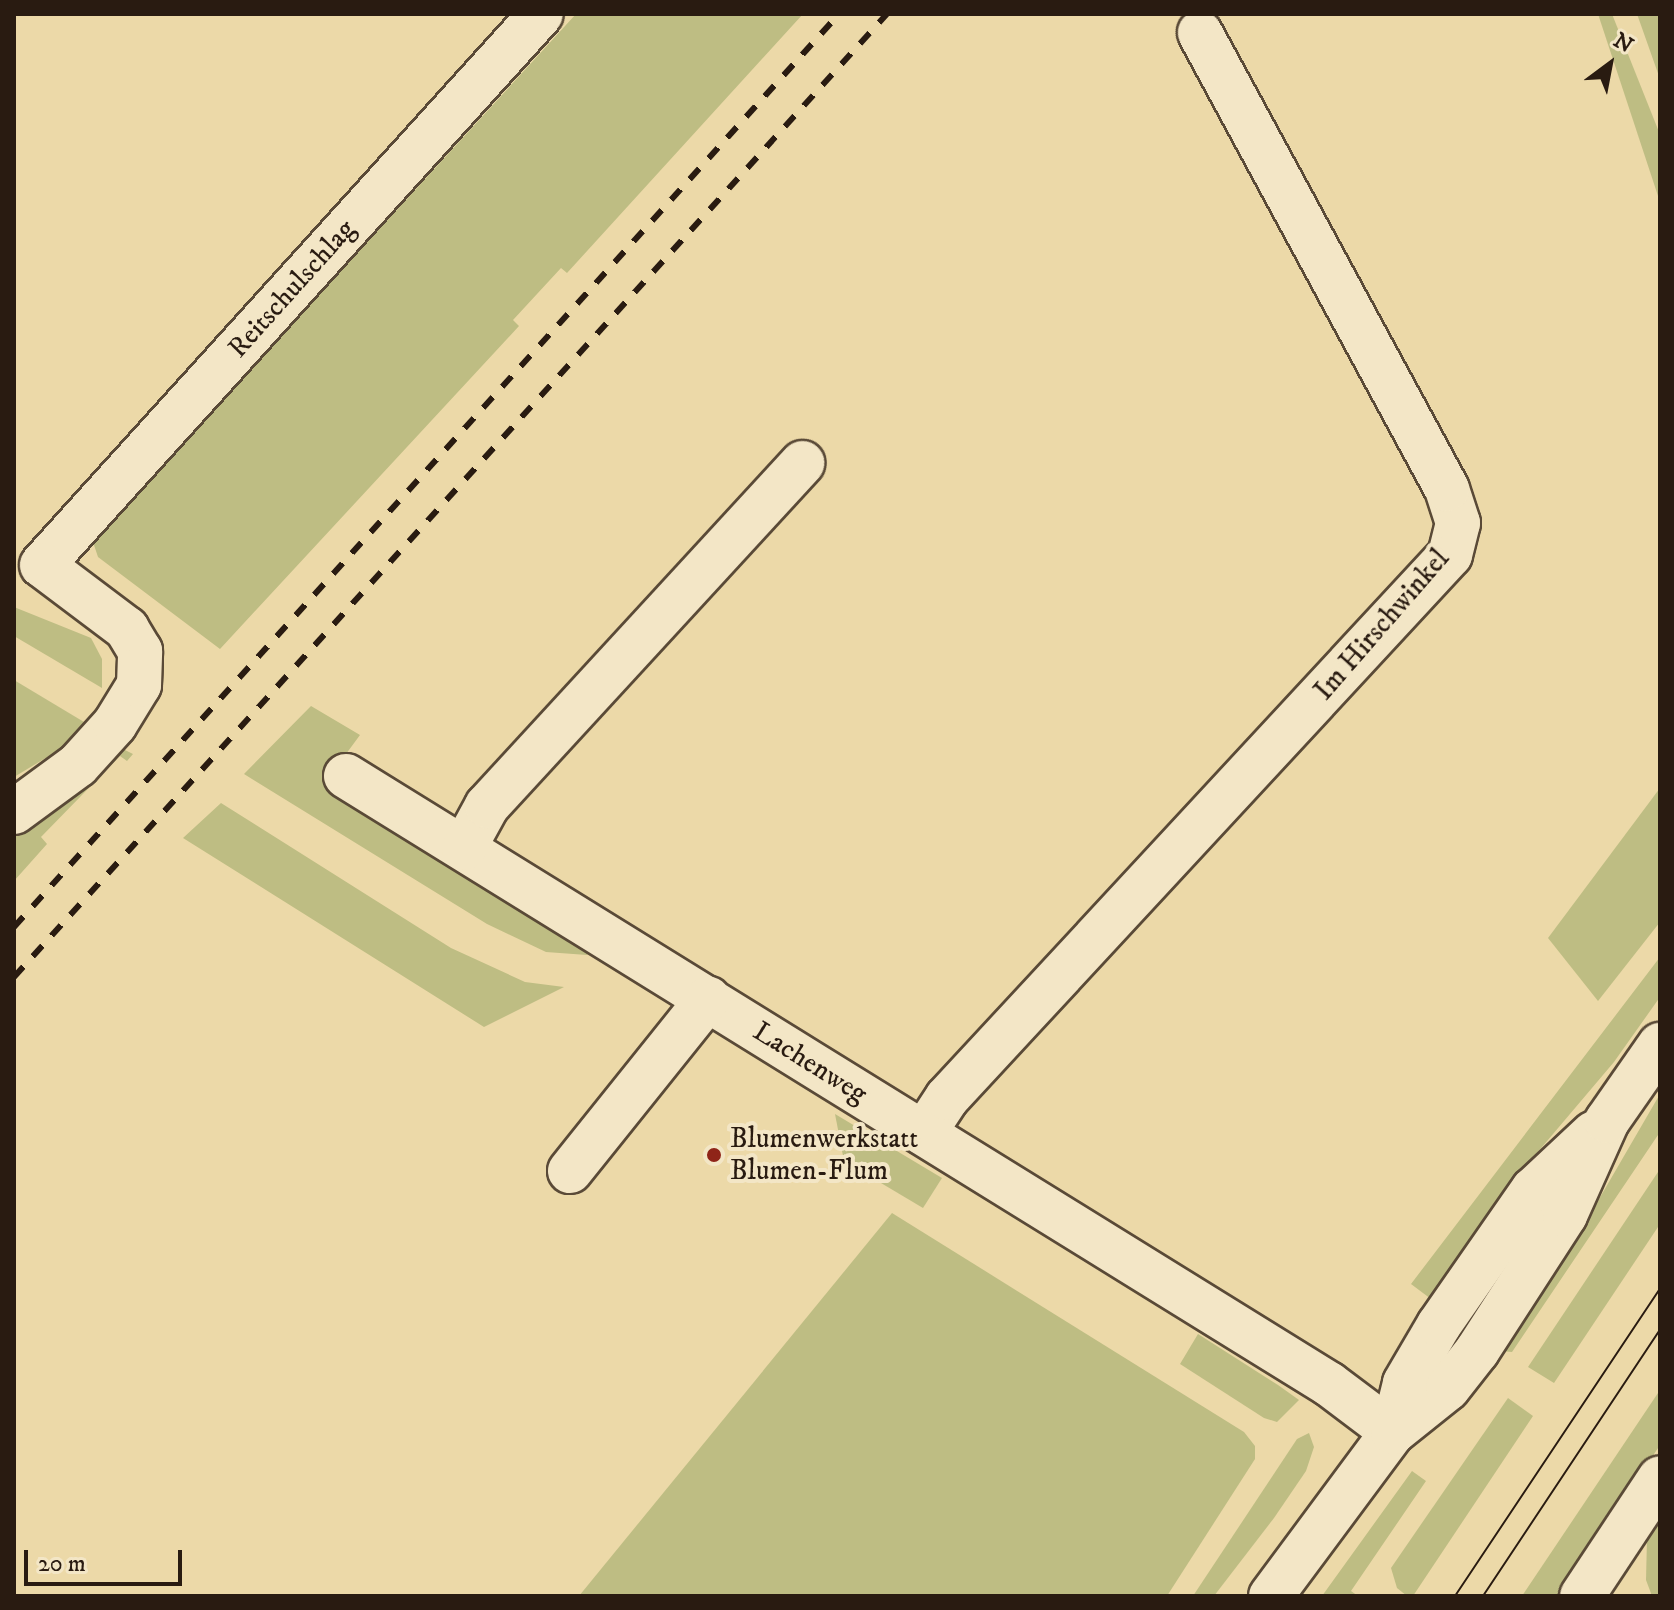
<!DOCTYPE html>
<style>
body{margin:0}
#map{position:relative;width:1674px;height:1610px;overflow:hidden;background:#ecd9a8;font-family:"IM FELL DW Pica",serif}
div>[style]{position:absolute}
.green>*{inset:0;background:#bebd83}
.roads{filter:drop-shadow(2px 0 #5a4a37) drop-shadow(-2px 0 #5a4a37) drop-shadow(0 2px #5a4a37) drop-shadow(0 -2px #5a4a37)}
.minor>*{height:44px;margin:-22px;padding:0 22px;transform-origin:22px;border-radius:22px;background:#f3e6c6}
.tram>*{height:2px;margin:-1px;padding:0 1px;transform-origin:1px;border-radius:1px;background:#291b11}
.rail>*{height:6px;margin-top:-3px;transform-origin:0;background:repeating-linear-gradient(90deg,#291b11 0 14px,transparent 0 28px)}
.dots>*{width:22px;height:22px;translate:-50% -50%;box-sizing:border-box;border:4px solid #f3e6c6;border-radius:50%}
span{translate:-50% -50%;white-space:nowrap;text-align:center;line-height:1.15;-webkit-text-stroke:8px #f3e6c6;paint-order:stroke}
.street-label{font-size:28px;color:#291b11}
.poi-label{font-size:28px;color:#291b11}
.left{translate:0 -50%;text-align:left}
.frame{position:absolute;inset:0;border:16px solid #291b11;pointer-events:none}
.north{position:absolute;left:1570px;top:24px;width:80px;height:80px;-webkit-text-stroke:6px #f3e6c6;paint-order:stroke;rotate:32deg;font-size:22px;font-weight:700;line-height:32px;text-align:center;color:#291b11}
.north::after{content:'';display:block;margin:auto;width:28px;height:36px;background:#291b11;clip-path:polygon(50% 0,100% 100%,50% 72%,0 100%)}
.scale{position:absolute;left:24px;top:1550px;width:158px;height:36px;box-sizing:border-box;border:4px solid #291b11;border-top:0;padding-left:10px;font-size:24px;line-height:28px;white-space:nowrap;color:#291b11;-webkit-text-stroke:6px #f3e6c6;paint-order:stroke}
</style>
<div id="map">
<div class="green">
<i style="clip-path:polygon(576px 14px,803px 14px,567px 273px,561px 268px,513px 320px,519px 326px,220px 649px,98px 557px,93px 542px)"></i>
<i style="clip-path:polygon(1598px 14px,1612px 14px,1659px 132px,1660px 202px)"></i>
<i style="clip-path:polygon(1637px 14px,1660px 14px,1660px 79px)"></i>
<i style="clip-path:polygon(14px 607px,91px 638px,102px 659px,102px 688px,14px 636px)"></i>
<i style="clip-path:polygon(14px 680px,84px 722px,59px 750px,14px 777px)"></i>
<i style="clip-path:polygon(311px 706px,360px 735px,346px 754px,590px 951px,587px 955px,546px 952px,487px 924px,244px 774px)"></i>
<i style="clip-path:polygon(121px 748px,133px 754px,127px 761px,120px 756px,41px 837px,47px 844px,14px 881px,14px 833px)"></i>
<i style="clip-path:polygon(1660px 788px,1660px 922px,1598px 1001px,1548px 938px)"></i>
<i style="clip-path:polygon(221px 803px,451px 948px,525px 982px,564px 987px,484px 1027px,183px 838px)"></i>
<i style="clip-path:polygon(1660px 957px,1660px 997px,1614px 1062px,1514px 1180px,1431px 1299px,1411px 1284px)"></i>
<i style="clip-path:polygon(1660px 1094px,1660px 1132px,1512px 1352px,1501px 1351px,1577px 1237px)"></i>
<i style="clip-path:polygon(835px 1114px,942px 1178px,923px 1208px,844px 1161px)"></i>
<i style="clip-path:polygon(1660px 1169px,1660px 1224px,1554px 1383px,1528px 1367px)"></i>
<i style="clip-path:polygon(892px 1213px,1244px 1432px,1255px 1446px,1255px 1459px,1167px 1596px,579px 1596px)"></i>
<i style="clip-path:polygon(1198px 1334px,1278px 1385px,1299px 1400px,1277px 1422px,1264px 1418px,1180px 1364px)"></i>
<i style="clip-path:polygon(1660px 1390px,1660px 1445px,1560px 1596px,1522px 1596px)"></i>
<i style="clip-path:polygon(1508px 1398px,1533px 1416px,1413px 1596px,1407px 1596px,1397px 1588px,1391px 1568px)"></i>
<i style="clip-path:polygon(1309px 1433px,1314px 1447px,1306px 1471px,1274px 1518px,1214px 1596px,1193px 1596px,1297px 1439px)"></i>
<i style="clip-path:polygon(1412px 1471px,1426px 1481px,1351px 1591px,1358px 1596px,1322px 1596px)"></i>
<i style="clip-path:polygon(1660px 1518px,1660px 1596px,1652px 1596px,1646px 1580px,1647px 1538px)"></i>
</div>
<div class="roads">
<div class="minor">
<i style="left:42px;top:565px;width:743px;rotate:-47.84deg"></i>
<i style="left:346px;top:776px;width:1156px;rotate:31.74deg"></i>
<i style="left:1329px;top:1384px;width:80px;rotate:36.9deg"></i>
<i style="left:14px;top:812px;width:79px;rotate:-36.3deg"></i>
<i style="left:78px;top:765px;width:55px;rotate:-47.9deg"></i>
<i style="left:115px;top:724px;width:46px;rotate:-58.4deg"></i>
<i style="left:139px;top:685px;width:34px;rotate:-88deg"></i>
<i style="left:140px;top:651px;width:26px;rotate:-121deg"></i>
<i style="left:127px;top:629px;width:106px;rotate:-143deg"></i>
<i style="left:464px;top:848px;width:48px;rotate:-61.3deg"></i>
<i style="left:487px;top:806px;width:466px;rotate:-47.4deg"></i>
<i style="left:924px;top:1133px;width:42px;rotate:-56.7deg"></i>
<i style="left:947px;top:1098px;width:740px;rotate:-47.19deg"></i>
<i style="left:1450px;top:555px;width:33px;rotate:-76deg"></i>
<i style="left:1458px;top:523px;width:36px;rotate:-108deg"></i>
<i style="left:1447px;top:489px;width:519px;rotate:-118.44deg"></i>
<i style="left:570px;top:1171px;width:221px;rotate:-51.3deg"></i>
<i style="left:1393px;top:1432px;width:50px;rotate:-76.2deg"></i>
<i style="left:1405px;top:1383px;width:67px;rotate:-59.6deg"></i>
<i style="left:1439px;top:1325px;width:165px;rotate:-55.2deg"></i>
<i style="left:1533px;top:1190px;width:83px;rotate:-43.1deg"></i>
<i style="left:1271px;top:1596px;width:204px;rotate:-53.4deg"></i>
<i style="left:1393px;top:1432px;width:70px;rotate:-38.7deg"></i>
<i style="left:1448px;top:1388px;width:47px;rotate:-51.9deg"></i>
<i style="left:1477px;top:1351px;width:162px;rotate:-57.1deg"></i>
<i style="left:1565px;top:1215px;width:103px;rotate:-65.9deg"></i>
<i style="left:1607px;top:1121px;width:93px;rotate:-55.1deg"></i>
<i style="left:1582px;top:1596px;width:141px;rotate:-56.5deg"></i>
</div>
</div>
<div class="tram">
<i style="left:1455px;top:1596px;width:369px;rotate:-56.3deg"></i>
<i style="left:1483px;top:1596px;width:320px;rotate:-56.4deg"></i>
</div>
<div class="rail">
<i style="left:14px;top:927px;width:1231px;rotate:-47.9deg"></i>
<i style="left:14px;top:977px;width:1300px;rotate:-47.81deg"></i>
</div>
<div class="dots">
<i style="left:714px;top:1155px;background:#8f2418"></i>
</div>
<div class="street-label">
<span style="left:292px;top:289px;rotate:-48deg">Reitschulschlag</span>
<span style="left:1382px;top:625px;rotate:-49deg">Im Hirschwinkel</span>
<span style="left:810px;top:1063px;rotate:32deg">Lachenweg</span>
</div>
<div class="poi-label">
<span class="left" style="left:730px;top:1155px">Blumenwerkstatt<br>Blumen-Flum</span>
</div>
<div class="frame"></div>
<div class="north">N</div>
<div class="scale">20 m</div>
</div>
